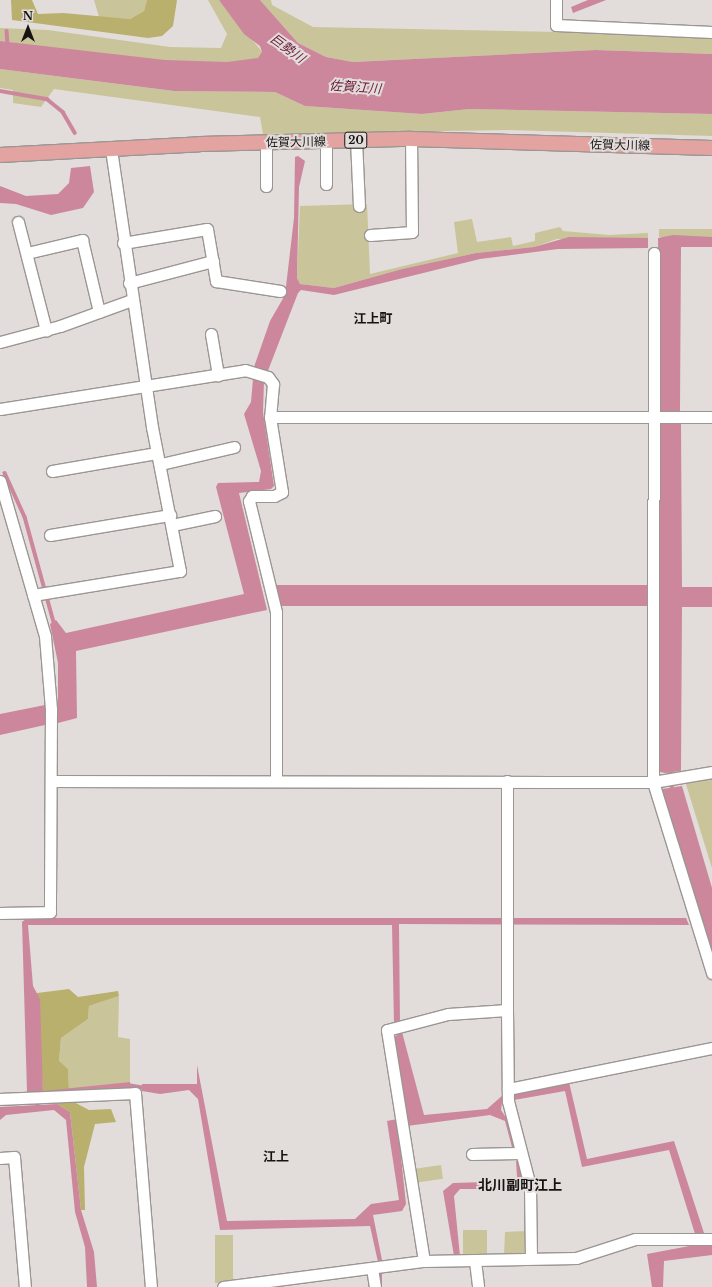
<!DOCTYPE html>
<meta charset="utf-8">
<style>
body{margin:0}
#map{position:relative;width:712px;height:1287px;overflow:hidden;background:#e2ddda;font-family:"Libre Baskerville","Noto Sans JP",serif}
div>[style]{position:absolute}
.green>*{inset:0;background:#c9c499;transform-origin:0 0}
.forest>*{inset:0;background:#bab06d}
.water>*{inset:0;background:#cc879d;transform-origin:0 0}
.stream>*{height:3.5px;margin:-1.75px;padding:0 1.75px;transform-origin:1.75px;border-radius:1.75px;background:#cc879d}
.roads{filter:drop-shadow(1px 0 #9b9693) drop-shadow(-1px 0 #9b9693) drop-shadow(0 1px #9b9693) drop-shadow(0 -1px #9b9693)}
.minor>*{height:11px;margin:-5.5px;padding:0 5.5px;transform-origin:5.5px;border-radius:5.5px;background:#fff}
.major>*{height:14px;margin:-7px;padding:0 7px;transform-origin:7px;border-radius:7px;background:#e3a4a1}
span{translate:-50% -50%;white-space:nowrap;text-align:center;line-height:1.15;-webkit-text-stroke:4px #e2ddda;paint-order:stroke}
.shield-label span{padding:1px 3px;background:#e2ddda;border:1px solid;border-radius:3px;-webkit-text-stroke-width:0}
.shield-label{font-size:11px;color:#161413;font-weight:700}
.street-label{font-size:12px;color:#161413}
.water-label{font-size:13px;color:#6b193c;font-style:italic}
.neighbourhood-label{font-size:13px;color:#161413;font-weight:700}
.quarter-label{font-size:14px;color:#161413;font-weight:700}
.north{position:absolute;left:8px;top:8px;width:40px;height:40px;-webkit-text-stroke:3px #e2ddda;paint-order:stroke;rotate:0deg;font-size:11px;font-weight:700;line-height:16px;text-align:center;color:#161413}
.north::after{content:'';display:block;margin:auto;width:14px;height:18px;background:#161413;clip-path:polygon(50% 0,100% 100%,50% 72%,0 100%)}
</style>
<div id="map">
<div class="green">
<i style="clip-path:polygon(94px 0,147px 0,144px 11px,130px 19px,99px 17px)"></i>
<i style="clip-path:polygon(208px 0,219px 0,269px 60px,214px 69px,0 41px,0 28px,48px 30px,170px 47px,221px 48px,227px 34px)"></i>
<i style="clip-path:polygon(260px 0,271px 0,272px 5px,313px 27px,712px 35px,712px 54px,596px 50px,353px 62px,326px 57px,298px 43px)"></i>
<i style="clip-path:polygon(0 69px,174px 91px,275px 92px,305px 106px,422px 114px,469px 109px,712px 114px,712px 136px,508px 130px,263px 134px,260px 117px,54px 89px,41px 107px,13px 103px,13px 90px,0 88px)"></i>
<i style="clip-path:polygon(367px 204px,370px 274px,458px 253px,454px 222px,472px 219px,477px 242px,511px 237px,513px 246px,535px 241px,535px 233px,560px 227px,563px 231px,609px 235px,648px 233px,648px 238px,557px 239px,534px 247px,476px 253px,402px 269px,334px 288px,300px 284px,297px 278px,300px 206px)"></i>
<i style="left:712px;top:229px;width:8px;height:53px;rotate:90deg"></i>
<i style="clip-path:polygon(712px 777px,712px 868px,685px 781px)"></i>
<i style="clip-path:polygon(119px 996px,118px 1037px,130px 1039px,130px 1082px,69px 1090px,68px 1069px,59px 1062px,61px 1038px,88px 1019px,89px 1006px)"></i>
<i style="left:441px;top:1165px;width:14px;height:28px;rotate:82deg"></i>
<i style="left:463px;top:1230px;width:24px;height:25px"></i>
<i style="clip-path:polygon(528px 1231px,528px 1253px,504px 1255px,505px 1232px)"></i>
<i style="left:215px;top:1235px;width:18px;height:48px"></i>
</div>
<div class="forest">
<i style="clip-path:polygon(11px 0,32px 0,38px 14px,63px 13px,130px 19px,144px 11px,147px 0,177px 0,173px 26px,162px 36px,148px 38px,12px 20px)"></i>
<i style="clip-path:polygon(69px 989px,78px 997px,118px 991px,119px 996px,89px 1006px,88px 1019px,61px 1038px,59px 1061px,68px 1069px,69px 1090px,43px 1091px,37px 993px)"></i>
<i style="clip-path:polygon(72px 1101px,89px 1110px,111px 1109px,116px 1122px,95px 1124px,84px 1167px,85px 1210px,81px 1210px,70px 1112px,57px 1104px)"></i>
</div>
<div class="water">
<i style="clip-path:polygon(219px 0,260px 0,298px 43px,326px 57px,353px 62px,596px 50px,712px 54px,712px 114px,469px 109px,422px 114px,305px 106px,275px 92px,174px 91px,0 69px,0 41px,165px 60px,227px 62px,258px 58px,262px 52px,260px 46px,244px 34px)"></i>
<i style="clip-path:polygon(588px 0,606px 0,573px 13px,571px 7px)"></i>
<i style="clip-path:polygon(298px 156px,305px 161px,299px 187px,297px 278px,300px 284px,334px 288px,402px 269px,476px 253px,534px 247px,569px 237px,648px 238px,648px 248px,558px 249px,480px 259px,334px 295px,301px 290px,298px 293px,264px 381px,263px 412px,274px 486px,271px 489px,239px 493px,267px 610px,76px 651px,77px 718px,58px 723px,58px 663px,50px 624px,56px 620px,66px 633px,244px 594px,216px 487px,218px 483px,259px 482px,261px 471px,244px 414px,251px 402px,254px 367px,270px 321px,285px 295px,294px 218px,295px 157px)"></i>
<i style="clip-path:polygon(90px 166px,94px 192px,83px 208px,51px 215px,16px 204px,0 203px,0 186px,26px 196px,58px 194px,69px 183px,71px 168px)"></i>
<i style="clip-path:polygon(673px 235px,712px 237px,712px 247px,681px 247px,680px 411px,660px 411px,658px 238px)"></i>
<i style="clip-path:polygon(681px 423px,682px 587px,712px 587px,712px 607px,682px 607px,681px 771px,665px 773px,660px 772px,660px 424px)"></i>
<i style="left:277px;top:585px;width:370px;height:21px"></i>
<i style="clip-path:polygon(45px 705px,45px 725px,0 735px,0 714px)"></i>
<i style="clip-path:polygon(682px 786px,712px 888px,712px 955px,662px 789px)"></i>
<i style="clip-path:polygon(27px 918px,686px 918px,689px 925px,399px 924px,400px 1023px,394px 1024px,392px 925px,28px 925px,33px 986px,40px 999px,43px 1091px,130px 1082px,131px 1088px,34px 1095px,27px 1092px,22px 922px)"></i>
<i style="clip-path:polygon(402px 1032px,424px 1115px,487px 1109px,503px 1095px,501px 1110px,507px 1119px,516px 1149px,513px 1151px,505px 1121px,490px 1115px,407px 1126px,394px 1037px)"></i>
<i style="clip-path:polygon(197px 1065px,227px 1221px,355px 1219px,371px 1204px,399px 1200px,387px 1121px,397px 1119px,406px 1204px,402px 1211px,373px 1215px,382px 1260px,382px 1287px,378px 1287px,378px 1262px,370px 1226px,220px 1230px,198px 1099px,189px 1090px,160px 1094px,142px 1091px,142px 1084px,197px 1084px)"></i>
<i style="clip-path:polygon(569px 1082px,587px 1159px,674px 1141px,704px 1233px,695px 1234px,669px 1150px,582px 1167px,565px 1091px,514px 1100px,512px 1094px)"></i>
<i style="clip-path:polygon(57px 1104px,70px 1112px,81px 1210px,94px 1252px,97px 1287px,87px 1287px,85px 1247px,75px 1212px,66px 1120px,54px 1110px,6px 1115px,0 1120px,0 1107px)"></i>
<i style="clip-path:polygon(516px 1161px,519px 1161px,525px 1189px,460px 1189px,454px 1196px,460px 1256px,454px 1256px,443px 1191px,453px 1183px,514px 1181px,517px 1177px)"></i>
<i style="clip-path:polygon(700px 1244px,712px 1244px,712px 1255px,664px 1261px,663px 1287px,652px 1287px,647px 1254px)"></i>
</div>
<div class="stream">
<i style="left:7px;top:31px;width:15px;rotate:86deg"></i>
<i style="left:0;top:91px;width:48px;rotate:9.7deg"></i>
<i style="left:47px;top:99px;width:21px;rotate:39deg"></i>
<i style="left:63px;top:112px;width:24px;rotate:60deg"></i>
<i style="left:5px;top:473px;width:48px;rotate:65.6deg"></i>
<i style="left:25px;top:517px;width:113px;rotate:74.6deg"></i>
<i style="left:670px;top:768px;width:23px;rotate:83deg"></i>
<i style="left:127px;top:1085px;width:19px;rotate:9deg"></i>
<i style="left:37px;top:1098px;width:7px;rotate:82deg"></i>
</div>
<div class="roads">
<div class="minor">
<i style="left:556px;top:0;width:25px;rotate:90deg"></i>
<i style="left:556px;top:25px;width:156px;rotate:2.6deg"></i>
<i style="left:356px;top:140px;width:66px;rotate:87.4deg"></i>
<i style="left:266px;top:142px;width:44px;rotate:90deg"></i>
<i style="left:326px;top:184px;width:43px;rotate:-90deg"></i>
<i style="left:18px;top:222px;width:112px;rotate:75.5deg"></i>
<i style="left:370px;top:235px;width:42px;rotate:-4.1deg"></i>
<i style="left:412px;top:232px;width:93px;rotate:-90.6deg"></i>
<i style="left:123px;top:243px;width:85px;rotate:-9.5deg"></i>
<i style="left:207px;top:229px;width:53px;rotate:80.2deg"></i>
<i style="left:216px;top:281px;width:65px;rotate:8.9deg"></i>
<i style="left:27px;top:253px;width:57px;rotate:-13.3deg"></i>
<i style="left:82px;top:240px;width:74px;rotate:76.7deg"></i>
<i style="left:654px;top:253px;width:529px;rotate:90.11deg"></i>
<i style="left:653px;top:782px;width:200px;rotate:72.8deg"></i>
<i style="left:129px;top:283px;width:87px;rotate:-14.7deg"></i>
<i style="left:211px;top:334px;width:42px;rotate:80.3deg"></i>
<i style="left:0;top:342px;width:62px;rotate:-14.9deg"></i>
<i style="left:60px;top:326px;width:77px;rotate:-19.9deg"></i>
<i style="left:0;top:409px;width:248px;rotate:-9deg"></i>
<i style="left:245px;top:370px;width:24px;rotate:17deg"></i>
<i style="left:268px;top:377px;width:9px;rotate:54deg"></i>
<i style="left:273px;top:384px;width:33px;rotate:95deg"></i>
<i style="left:270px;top:417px;width:76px;rotate:80.9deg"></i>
<i style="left:282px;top:492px;width:9px;rotate:153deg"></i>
<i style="left:274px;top:496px;width:22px;rotate:180deg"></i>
<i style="left:252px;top:496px;width:6px;rotate:121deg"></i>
<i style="left:249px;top:501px;width:114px;rotate:76.3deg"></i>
<i style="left:276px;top:612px;width:168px;rotate:90deg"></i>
<i style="left:270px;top:417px;width:442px"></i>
<i style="left:161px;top:464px;width:75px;rotate:-13.1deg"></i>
<i style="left:52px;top:471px;width:106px;rotate:-9.8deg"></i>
<i style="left:0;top:481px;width:161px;rotate:73.8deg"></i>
<i style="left:45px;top:636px;width:73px;rotate:85.3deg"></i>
<i style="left:51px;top:709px;width:203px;rotate:90.3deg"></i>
<i style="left:50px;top:912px;width:50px;rotate:178.9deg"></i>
<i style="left:172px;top:525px;width:44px;rotate:-11.8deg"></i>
<i style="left:50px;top:535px;width:122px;rotate:-9.5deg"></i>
<i style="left:33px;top:595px;width:149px;rotate:-9.3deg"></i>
<i style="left:180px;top:571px;width:147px;rotate:-101deg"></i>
<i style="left:152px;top:427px;width:280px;rotate:-98.4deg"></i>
<i style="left:51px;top:781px;width:602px;rotate:0.1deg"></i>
<i style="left:653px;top:782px;width:60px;rotate:-9.6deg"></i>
<i style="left:507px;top:781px;width:229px;rotate:90deg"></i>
<i style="left:508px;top:1089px;width:208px;rotate:-11.4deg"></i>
<i style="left:0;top:1099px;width:135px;rotate:-2.5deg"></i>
<i style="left:135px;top:1093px;width:195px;rotate:85.3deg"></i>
<i style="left:472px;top:1154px;width:49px;rotate:-1.2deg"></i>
<i style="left:0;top:1158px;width:14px;rotate:-4deg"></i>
<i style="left:14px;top:1157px;width:130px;rotate:85.2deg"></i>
<i style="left:424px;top:1261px;width:234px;rotate:-99.1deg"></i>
<i style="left:387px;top:1030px;width:63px;rotate:-14.7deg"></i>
<i style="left:448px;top:1014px;width:59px;rotate:-3.9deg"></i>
<i style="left:507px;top:1010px;width:91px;rotate:89.4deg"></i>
<i style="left:508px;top:1101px;width:88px;rotate:75.5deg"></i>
<i style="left:530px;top:1186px;width:70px;rotate:89.2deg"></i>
<i style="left:475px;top:1261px;width:26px;rotate:83deg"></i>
<i style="left:372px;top:1268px;width:19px;rotate:81deg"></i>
<i style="left:223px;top:1287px;width:203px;rotate:-7.4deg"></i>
<i style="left:424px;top:1261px;width:152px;rotate:-1.1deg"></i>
<i style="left:576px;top:1258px;width:62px;rotate:-17.9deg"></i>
<i style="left:635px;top:1239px;width:77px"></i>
</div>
<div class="major">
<i style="left:0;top:155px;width:200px;rotate:-3.1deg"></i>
<i style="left:200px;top:144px;width:211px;rotate:-1.4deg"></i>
<i style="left:411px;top:139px;width:301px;rotate:1.7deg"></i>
</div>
</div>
<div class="shield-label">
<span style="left:356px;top:140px">20</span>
</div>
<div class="street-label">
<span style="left:296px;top:142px;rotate:-1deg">佐賀大川線</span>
<span style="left:620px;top:145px;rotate:1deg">佐賀大川線</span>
</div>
<div class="water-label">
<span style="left:287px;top:49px;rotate:36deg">巨勢川</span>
<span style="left:355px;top:88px;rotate:4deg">佐賀江川</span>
</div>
<div class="neighbourhood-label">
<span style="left:373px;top:319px">江上町</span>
<span style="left:276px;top:1157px">江上</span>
</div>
<div class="quarter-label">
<span style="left:520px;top:1185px">北川副町江上</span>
</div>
<div class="north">N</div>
</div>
